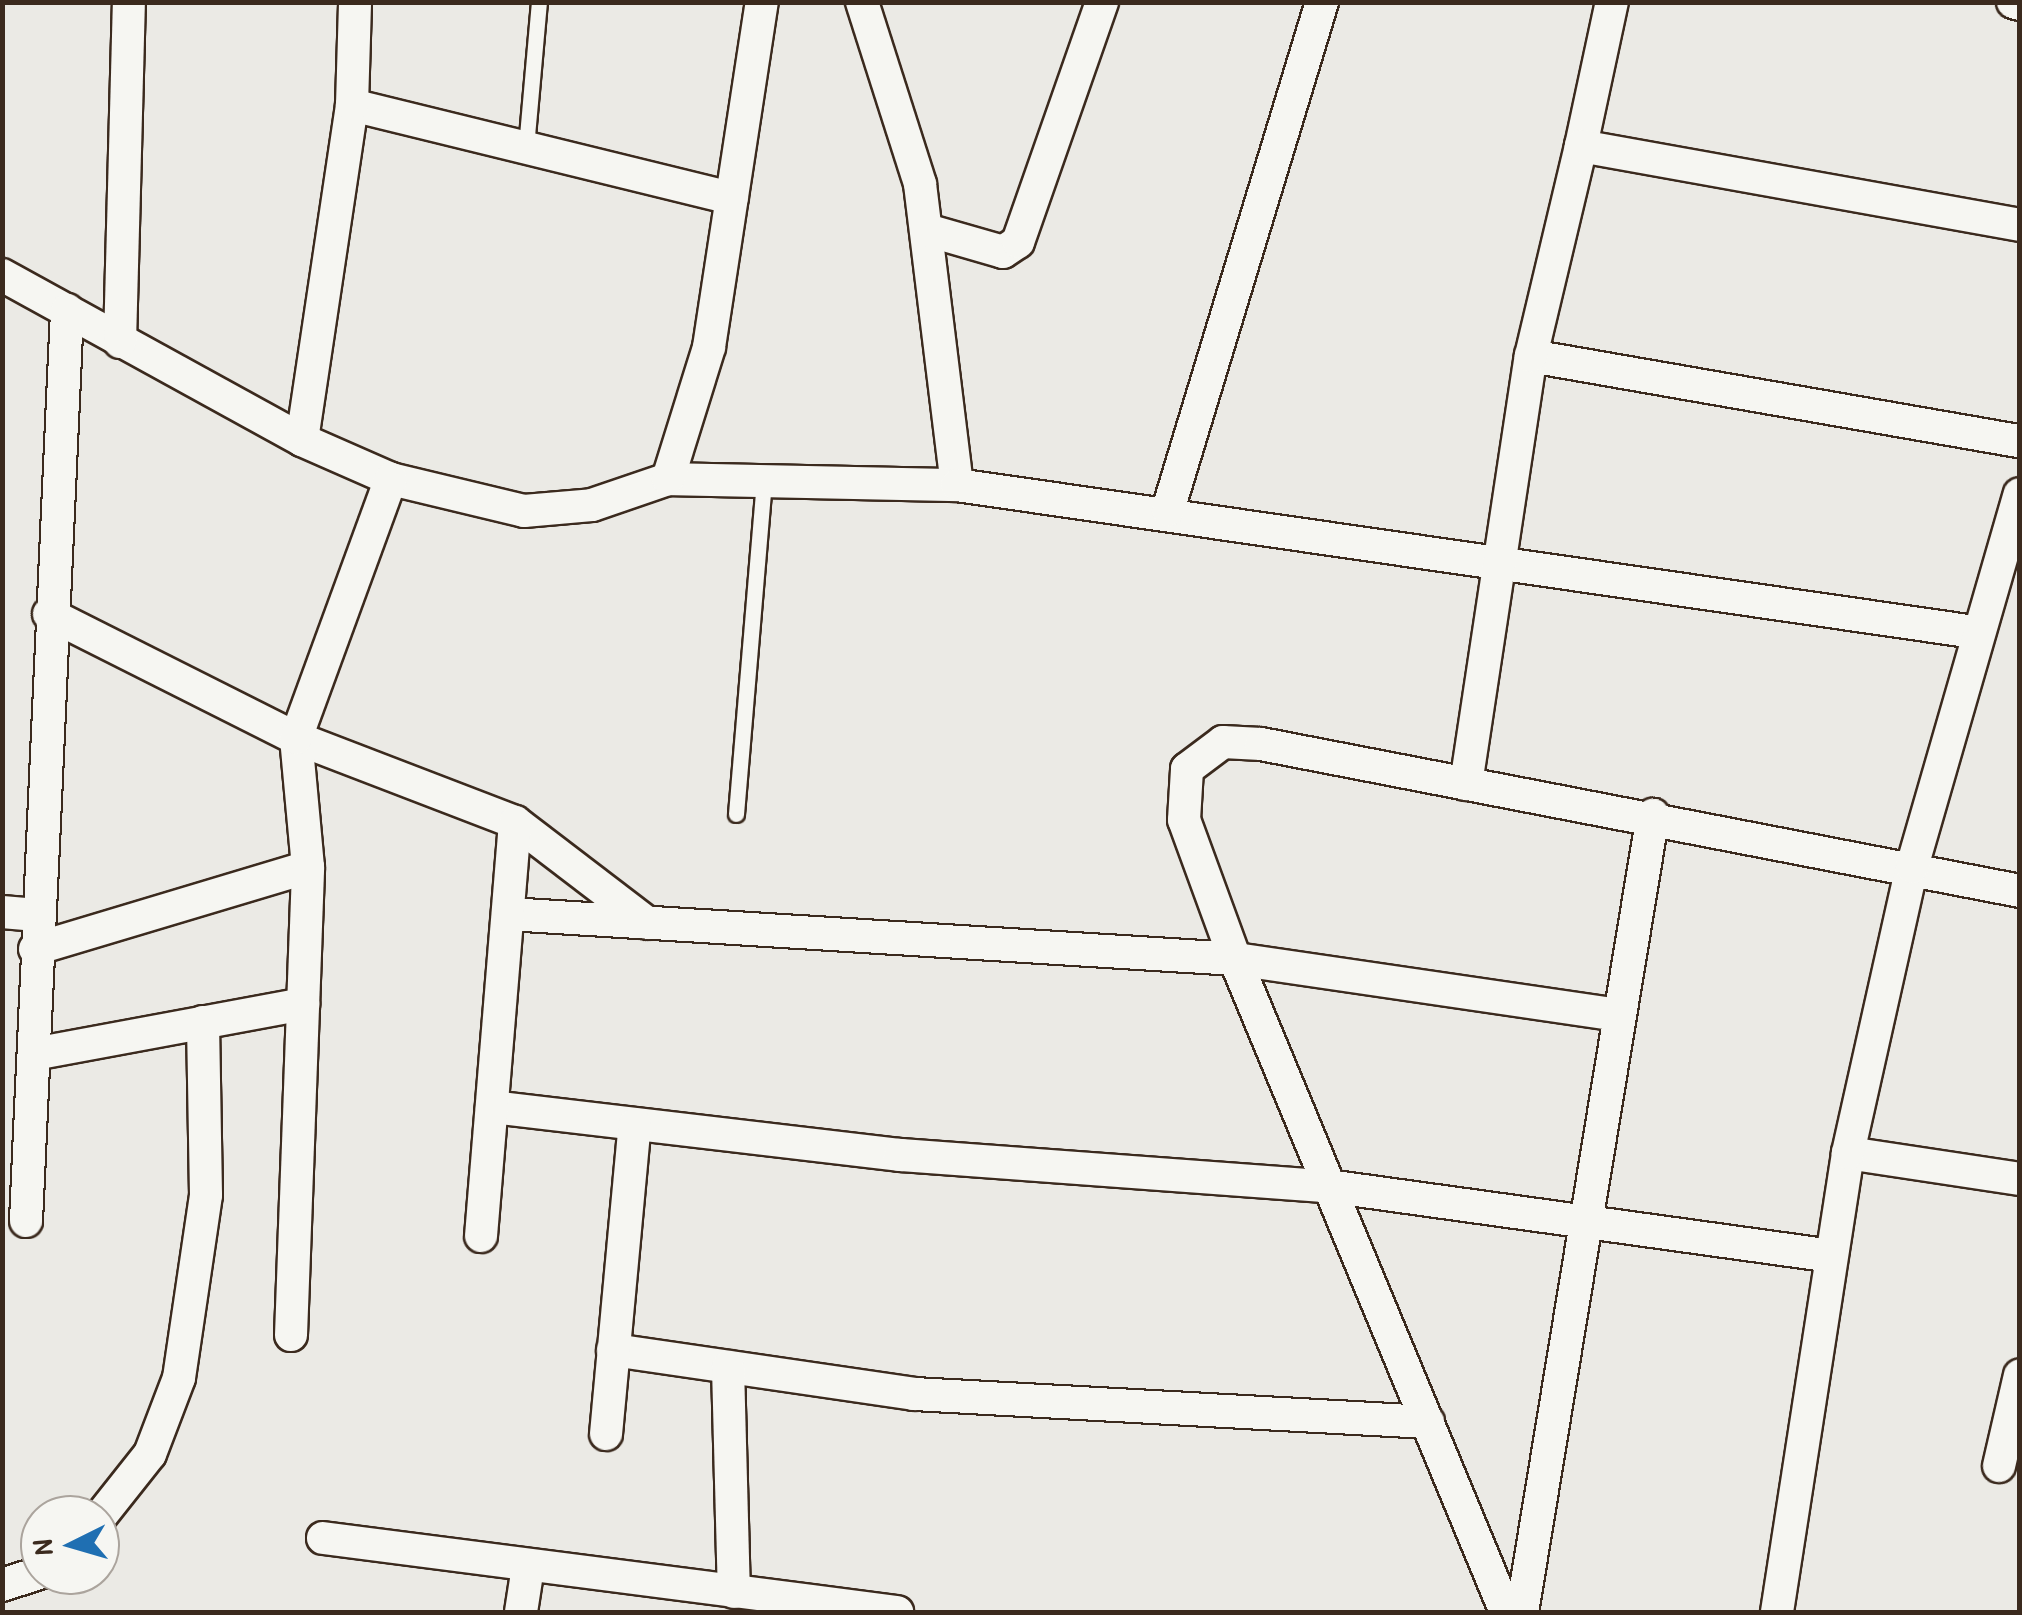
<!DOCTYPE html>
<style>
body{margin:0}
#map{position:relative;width:2022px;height:1615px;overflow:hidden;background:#ebeae5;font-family:"Patrick Hand",sans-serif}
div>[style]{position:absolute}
.roads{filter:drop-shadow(2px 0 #3b2a1e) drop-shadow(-2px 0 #3b2a1e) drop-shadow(0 2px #3b2a1e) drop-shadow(0 -2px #3b2a1e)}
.lane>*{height:15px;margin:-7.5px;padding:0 7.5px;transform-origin:7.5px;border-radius:7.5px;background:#f6f6f2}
.street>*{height:32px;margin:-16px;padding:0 16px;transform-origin:16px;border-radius:16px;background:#f6f6f2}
span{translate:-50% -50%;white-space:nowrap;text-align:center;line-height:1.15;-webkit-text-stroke:10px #f6f6f2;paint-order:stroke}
.frame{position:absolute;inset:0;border:5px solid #3b2a1e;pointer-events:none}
.north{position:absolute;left:20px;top:1495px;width:100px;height:100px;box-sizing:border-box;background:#f6f6f2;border:2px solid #aba49d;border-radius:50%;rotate:265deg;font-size:28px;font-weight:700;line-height:40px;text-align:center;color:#3b2a1e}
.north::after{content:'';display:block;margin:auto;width:35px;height:45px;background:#1f6fb2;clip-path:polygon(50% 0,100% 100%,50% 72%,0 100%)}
</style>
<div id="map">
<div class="roads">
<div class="lane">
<i style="left:526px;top:147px;width:146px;rotate:-84.9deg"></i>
<i style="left:736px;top:814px;width:333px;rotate:-85.2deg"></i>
</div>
<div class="street">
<i style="left:862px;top:2px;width:191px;rotate:72.3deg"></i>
<i style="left:920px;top:184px;width:303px;rotate:83deg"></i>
<i style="left:2013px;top:2px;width:7px;rotate:16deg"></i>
<i style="left:352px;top:105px;width:391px;rotate:13.8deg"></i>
<i style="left:1581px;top:146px;width:147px;rotate:-77.9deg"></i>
<i style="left:927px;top:230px;width:79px;rotate:16.1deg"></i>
<i style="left:1003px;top:252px;width:18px;rotate:-34deg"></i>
<i style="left:1018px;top:242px;width:254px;rotate:-70.7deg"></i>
<i style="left:2px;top:275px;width:342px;rotate:28.8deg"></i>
<i style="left:302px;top:440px;width:97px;rotate:23.7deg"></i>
<i style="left:391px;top:479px;width:137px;rotate:13.5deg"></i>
<i style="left:524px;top:511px;width:68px;rotate:-5deg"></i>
<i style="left:592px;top:505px;width:80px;rotate:-18.9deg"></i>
<i style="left:668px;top:479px;width:289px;rotate:1.2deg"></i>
<i style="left:957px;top:485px;width:1029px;rotate:8.22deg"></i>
<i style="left:120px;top:342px;width:340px;rotate:-88.5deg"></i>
<i style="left:1531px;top:356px;width:496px;rotate:9.9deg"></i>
<i style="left:302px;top:440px;width:339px;rotate:-81.5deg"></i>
<i style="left:352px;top:105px;width:103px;rotate:-88.3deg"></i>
<i style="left:668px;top:479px;width:138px;rotate:-72.7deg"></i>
<i style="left:709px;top:347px;width:349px;rotate:-81.3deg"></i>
<i style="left:1168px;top:510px;width:531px;rotate:-73.14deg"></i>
<i style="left:49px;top:614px;width:276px;rotate:26.7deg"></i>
<i style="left:296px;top:738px;width:235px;rotate:21deg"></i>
<i style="left:515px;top:822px;width:166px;rotate:37.4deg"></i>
<i style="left:1466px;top:784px;width:433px;rotate:-81.4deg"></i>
<i style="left:1531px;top:356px;width:216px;rotate:-76.6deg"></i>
<i style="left:1581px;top:146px;width:446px;rotate:10.2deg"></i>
<i style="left:2px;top:912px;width:35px;rotate:5deg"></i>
<i style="left:508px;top:914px;width:728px;rotate:3.54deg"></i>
<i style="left:1235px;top:959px;width:388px;rotate:8.3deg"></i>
<i style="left:35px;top:949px;width:285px;rotate:-16.7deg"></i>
<i style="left:34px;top:1054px;width:274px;rotate:-10.5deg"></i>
<i style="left:492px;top:1107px;width:411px;rotate:6.7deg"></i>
<i style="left:900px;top:1155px;width:436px;rotate:4.2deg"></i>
<i style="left:1335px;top:1187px;width:500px;rotate:7.9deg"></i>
<i style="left:1848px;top:1153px;width:174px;rotate:8.6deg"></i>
<i style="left:26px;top:1221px;width:912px;rotate:-87.42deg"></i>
<i style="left:481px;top:1236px;width:415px;rotate:-85.3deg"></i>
<i style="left:291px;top:1335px;width:468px;rotate:-87.9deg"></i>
<i style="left:308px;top:867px;width:130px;rotate:-95.3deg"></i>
<i style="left:296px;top:738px;width:276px;rotate:-69.9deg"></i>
<i style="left:613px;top:1350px;width:304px;rotate:8.3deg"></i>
<i style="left:914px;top:1394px;width:515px;rotate:3.12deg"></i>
<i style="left:728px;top:1367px;width:225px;rotate:88.5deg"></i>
<i style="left:606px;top:1434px;width:311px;rotate:-84.7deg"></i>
<i style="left:1999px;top:1466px;width:93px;rotate:-77deg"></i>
<i style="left:100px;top:1517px;width:80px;rotate:-51.6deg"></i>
<i style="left:150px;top:1454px;width:81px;rotate:-69.1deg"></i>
<i style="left:179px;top:1378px;width:185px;rotate:-81.6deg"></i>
<i style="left:206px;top:1195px;width:173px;rotate:-91deg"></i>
<i style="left:323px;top:1538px;width:579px;rotate:7.35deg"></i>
<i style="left:2px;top:1585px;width:40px;rotate:-18deg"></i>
<i style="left:521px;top:1612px;width:46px;rotate:-81.2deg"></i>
<i style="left:1506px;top:1612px;width:707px;rotate:-112.54deg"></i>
<i style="left:1235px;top:959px;width:148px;rotate:-110.1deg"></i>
<i style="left:1184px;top:820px;width:51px;rotate:-86.6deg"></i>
<i style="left:1187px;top:769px;width:45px;rotate:-36.9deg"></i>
<i style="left:1223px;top:742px;width:38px;rotate:3deg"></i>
<i style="left:1261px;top:744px;width:773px;rotate:10.96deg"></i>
<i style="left:1522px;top:1612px;width:808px;rotate:-80.67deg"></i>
<i style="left:1777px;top:1612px;width:464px;rotate:-81.2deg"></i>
<i style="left:1848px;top:1153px;width:293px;rotate:-77.4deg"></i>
<i style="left:1912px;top:867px;width:388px;rotate:-73.9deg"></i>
</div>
</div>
<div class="frame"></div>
<div class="north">N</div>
</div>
